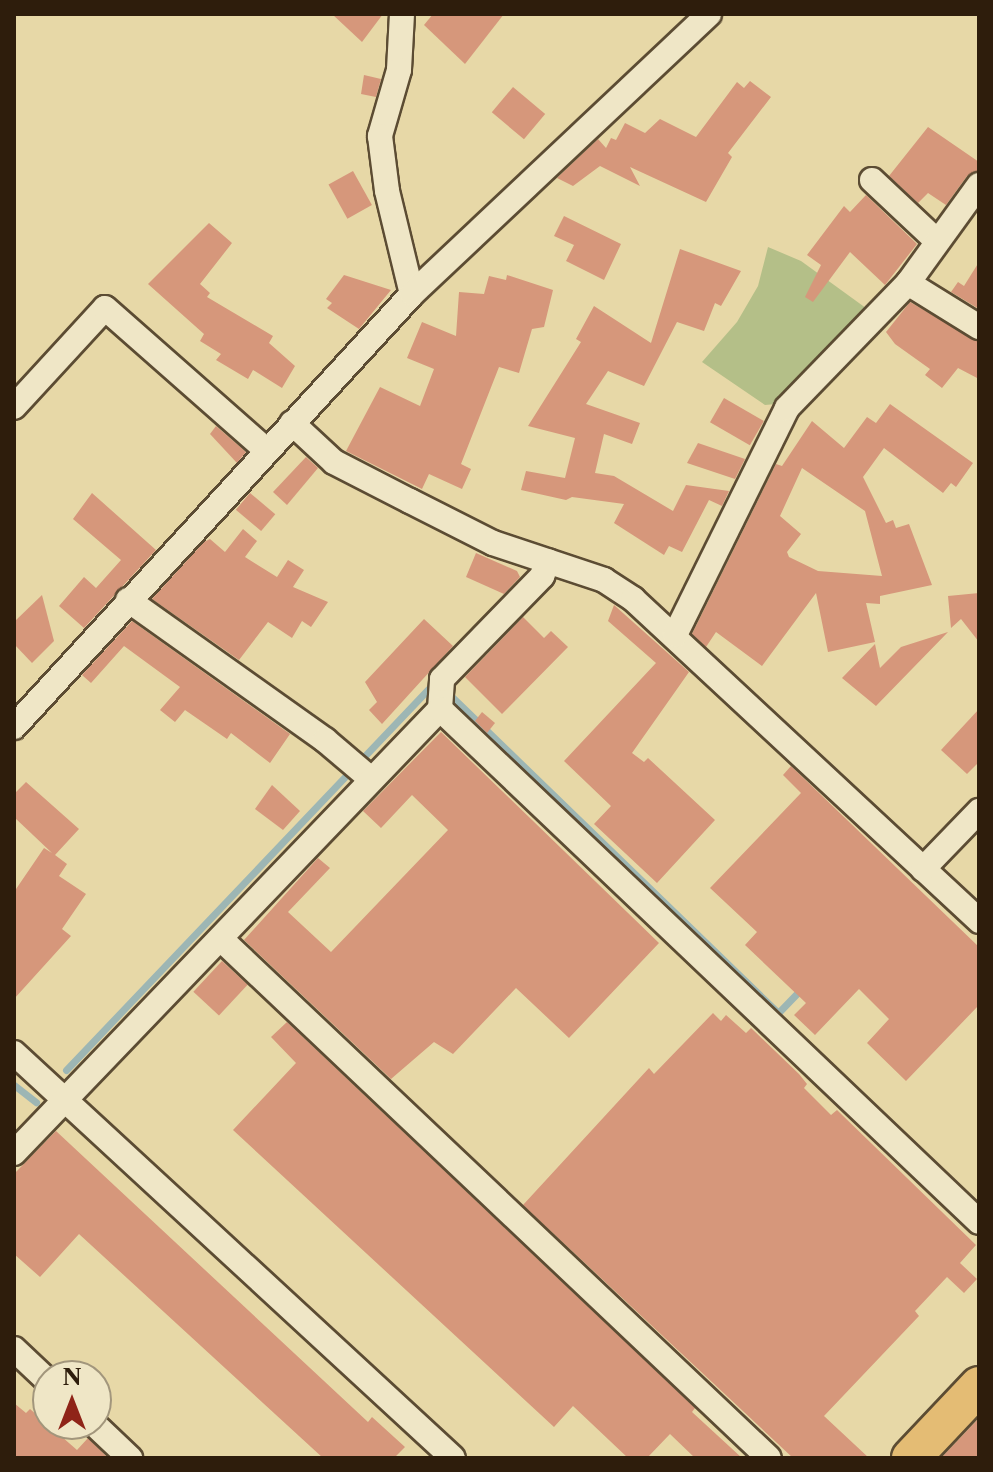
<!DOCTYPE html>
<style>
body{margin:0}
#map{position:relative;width:993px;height:1472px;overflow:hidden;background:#e7d8a7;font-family:"Libre Caslon Text",serif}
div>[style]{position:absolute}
.green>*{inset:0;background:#b4bf88}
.stream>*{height:7px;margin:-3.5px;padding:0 3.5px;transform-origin:3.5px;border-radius:3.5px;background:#9db6b4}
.building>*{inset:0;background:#d6977b;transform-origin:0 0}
.roads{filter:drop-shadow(2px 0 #5c4c33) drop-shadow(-2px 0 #5c4c33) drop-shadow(0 2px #5c4c33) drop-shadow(0 -2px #5c4c33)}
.street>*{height:24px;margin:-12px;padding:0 12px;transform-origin:12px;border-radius:12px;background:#efe6c6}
.primary>*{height:38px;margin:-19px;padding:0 19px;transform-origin:19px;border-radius:19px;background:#e4bc74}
span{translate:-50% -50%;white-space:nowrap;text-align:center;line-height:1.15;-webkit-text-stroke:7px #efe6c6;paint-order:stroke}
.frame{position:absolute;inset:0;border:16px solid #2e1d0c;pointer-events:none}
.north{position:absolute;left:32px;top:1360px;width:80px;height:80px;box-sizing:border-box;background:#efe6c6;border:2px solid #a2967c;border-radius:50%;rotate:0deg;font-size:22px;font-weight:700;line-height:32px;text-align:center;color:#2e1d0c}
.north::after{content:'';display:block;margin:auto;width:28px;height:36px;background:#8f2418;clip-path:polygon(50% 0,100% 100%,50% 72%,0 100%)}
</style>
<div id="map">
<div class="green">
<i style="clip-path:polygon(768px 247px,801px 261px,870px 311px,776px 404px,765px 405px,702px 362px,737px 322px,758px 286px)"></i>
</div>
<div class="stream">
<i style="left:448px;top:693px;width:460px;rotate:44.1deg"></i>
<i style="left:778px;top:1013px;width:33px;rotate:-46deg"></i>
<i style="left:66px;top:1070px;width:534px;rotate:-46.44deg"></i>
<i style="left:14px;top:1085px;width:28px;rotate:38deg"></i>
</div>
<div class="building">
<i style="clip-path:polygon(332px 14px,383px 14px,362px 42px)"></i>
<i style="clip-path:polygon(433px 14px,504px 14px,465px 64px,424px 25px)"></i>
<i style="clip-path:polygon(364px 75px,381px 79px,376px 97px,361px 94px)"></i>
<i style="clip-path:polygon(750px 81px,771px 97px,728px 153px,732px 157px,706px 202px,630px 167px,640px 186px,600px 166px,573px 186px,557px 178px,598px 139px,606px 148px,611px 138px,616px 140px,625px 123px,645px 133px,660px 119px,696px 137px,737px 82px,744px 88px)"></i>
<i style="left:513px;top:87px;width:42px;height:33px;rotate:40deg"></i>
<i style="clip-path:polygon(928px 127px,979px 162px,979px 170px,967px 176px,946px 205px,928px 193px,918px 203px,889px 176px)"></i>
<i style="left:353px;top:171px;width:39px;height:28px;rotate:61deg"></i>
<i style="clip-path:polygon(866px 195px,917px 244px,885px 285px,850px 252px,813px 302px,805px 297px,821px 265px,807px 255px,844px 206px,850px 212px)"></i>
<i style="clip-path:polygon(564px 216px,621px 244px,604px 280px,566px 261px,574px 245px,554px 236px)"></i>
<i style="clip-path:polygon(209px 223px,232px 243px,200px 284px,210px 293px,207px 297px,273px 336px,269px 343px,295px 366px,282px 388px,253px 370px,248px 379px,216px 360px,221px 354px,200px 341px,204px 334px,148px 284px)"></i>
<i style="clip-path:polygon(680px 249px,741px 271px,721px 306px,715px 303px,704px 331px,677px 322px,644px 386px,608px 371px,586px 404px,640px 423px,632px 444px,604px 434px,595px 473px,614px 476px,673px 511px,686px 485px,729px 491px,722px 506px,709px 500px,682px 552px,669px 546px,664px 555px,614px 523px,624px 504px,572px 497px,566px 500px,521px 490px,526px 471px,565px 478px,575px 438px,528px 426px,581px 342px,576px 339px,594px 306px,651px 343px)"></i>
<i style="clip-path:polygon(979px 262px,979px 309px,951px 292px,958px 282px,964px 286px)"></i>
<i style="clip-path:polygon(344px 275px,391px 290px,359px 329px,327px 308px,332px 303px,326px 299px)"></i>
<i style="clip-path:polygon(507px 275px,553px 290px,544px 327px,532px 329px,519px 373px,499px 367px,461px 464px,471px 469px,462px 489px,429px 474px,422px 489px,346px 451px,380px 387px,420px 406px,434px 369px,407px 358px,422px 322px,456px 336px,459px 292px,484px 294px,489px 276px,506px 280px)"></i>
<i style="clip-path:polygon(910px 302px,979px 342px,979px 379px,958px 368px,942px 388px,925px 375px,930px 369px,895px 344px,886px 332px)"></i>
<i style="left:724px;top:398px;width:46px;height:28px;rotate:30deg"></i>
<i style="clip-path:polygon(evenodd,890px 404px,973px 463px,956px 487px,951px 483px,943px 493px,884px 448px,863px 477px,886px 523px,893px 520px,896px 528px,909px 524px,932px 585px,880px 596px,880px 604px,866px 603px,875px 642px,828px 652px,816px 593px,762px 666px,716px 632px,706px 647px,692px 634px,776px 464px,782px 466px,812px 421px,844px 448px,867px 417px,876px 423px,890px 404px,802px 468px,865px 511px,882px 576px,818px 571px,789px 557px,787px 552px,801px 534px,780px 516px,802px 468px)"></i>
<i style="clip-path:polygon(216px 426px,246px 452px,237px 463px,210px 434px)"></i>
<i style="clip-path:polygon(698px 443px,745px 459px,735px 479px,687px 463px)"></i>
<i style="clip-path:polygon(306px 457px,318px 468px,287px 505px,273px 492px)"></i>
<i style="clip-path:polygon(92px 493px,156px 550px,84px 628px,59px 606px,84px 577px,96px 588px,121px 560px,73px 519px)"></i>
<i style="left:250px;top:493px;width:33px;height:22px;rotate:40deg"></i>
<i style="clip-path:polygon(243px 529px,257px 541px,245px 557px,277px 577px,288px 560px,304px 570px,293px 587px,328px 602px,311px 627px,302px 621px,292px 638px,268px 622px,239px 660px,152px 599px,204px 542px,210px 539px,225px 552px)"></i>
<i style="clip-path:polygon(476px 553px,517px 571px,520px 577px,504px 594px,466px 577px)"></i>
<i style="clip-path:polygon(979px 593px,979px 642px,961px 619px,951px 628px,948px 596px)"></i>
<i style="clip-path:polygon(42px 595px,54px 641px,32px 663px,14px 644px,14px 622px)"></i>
<i style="clip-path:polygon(614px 605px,689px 672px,632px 753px,644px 762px,648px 758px,715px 820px,657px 883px,594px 824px,611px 806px,564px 761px,656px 663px,608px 621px)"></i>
<i style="clip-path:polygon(523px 617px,544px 638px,551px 631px,568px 647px,502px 714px,465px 677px)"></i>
<i style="clip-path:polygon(424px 619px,453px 646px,382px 724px,369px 710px,377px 702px,365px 682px)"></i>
<i style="clip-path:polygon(132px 621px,290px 734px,270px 763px,231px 733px,227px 739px,185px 710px,175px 722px,160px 710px,180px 687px,124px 646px,91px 683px,82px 675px)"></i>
<i style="clip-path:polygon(948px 632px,876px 706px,842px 678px,875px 644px,880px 668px,901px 647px)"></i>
<i style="clip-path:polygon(979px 709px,979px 762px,967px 774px,941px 750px)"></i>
<i style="clip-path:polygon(482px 712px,495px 723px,487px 733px,475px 721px)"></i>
<i style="clip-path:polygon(441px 732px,659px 943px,569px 1038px,516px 988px,453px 1054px,434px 1042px,391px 1079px,244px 940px,318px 858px,330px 868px,288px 912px,331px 952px,448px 830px,412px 795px,381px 828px,363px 811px)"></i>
<i style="clip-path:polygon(791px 766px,979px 947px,979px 1005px,906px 1081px,867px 1043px,889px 1019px,859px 989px,815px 1035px,794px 1015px,806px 1003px,745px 945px,757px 932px,710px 888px,801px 793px,783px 775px)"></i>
<i style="clip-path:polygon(26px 782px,79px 829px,55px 855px,67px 864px,59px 876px,86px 894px,62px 929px,71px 936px,14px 999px,14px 892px,44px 848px,52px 853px,14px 817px,14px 794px)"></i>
<i style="clip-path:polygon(272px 785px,300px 811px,283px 830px,255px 809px)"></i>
<i style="left:222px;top:961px;width:35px;height:42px;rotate:43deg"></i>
<i style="clip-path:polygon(713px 1013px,721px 1021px,726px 1015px,746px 1033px,751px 1028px,799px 1074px,807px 1084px,804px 1088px,831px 1115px,837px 1110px,976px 1245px,960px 1263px,977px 1279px,964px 1293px,947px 1277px,915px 1311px,919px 1316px,824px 1416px,869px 1458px,793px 1458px,523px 1205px,649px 1068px,654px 1074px)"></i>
<i style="clip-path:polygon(287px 1022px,695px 1408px,692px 1412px,742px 1458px,695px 1458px,670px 1434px,647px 1458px,628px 1458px,573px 1406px,554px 1427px,233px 1130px,296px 1063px,271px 1037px)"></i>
<i style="clip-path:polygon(56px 1131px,368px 1422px,372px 1417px,405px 1447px,394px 1458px,323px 1458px,79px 1234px,40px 1277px,14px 1254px,14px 1174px)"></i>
<i style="clip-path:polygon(14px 1403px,26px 1413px,30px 1409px,77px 1450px,88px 1438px,108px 1458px,14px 1458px)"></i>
<i style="clip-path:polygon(979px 1418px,979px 1458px,941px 1458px)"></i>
</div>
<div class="roads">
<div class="street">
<i style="left:402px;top:14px;width:56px;rotate:93.1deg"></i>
<i style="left:399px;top:70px;width:69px;rotate:106.1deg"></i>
<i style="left:380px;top:136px;width:55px;rotate:82.7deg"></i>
<i style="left:387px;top:191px;width:106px;rotate:76.4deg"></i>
<i style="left:872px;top:180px;width:89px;rotate:43.2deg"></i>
<i style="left:908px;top:283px;width:84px;rotate:31.8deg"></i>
<i style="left:14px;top:407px;width:134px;rotate:-47.4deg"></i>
<i style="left:105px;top:308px;width:216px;rotate:41.4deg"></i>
<i style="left:292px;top:423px;width:57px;rotate:42.9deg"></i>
<i style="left:334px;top:462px;width:85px;rotate:27.2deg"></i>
<i style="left:410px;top:501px;width:93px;rotate:26.8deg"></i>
<i style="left:493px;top:543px;width:117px;rotate:18.4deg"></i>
<i style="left:604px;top:580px;width:35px;rotate:33deg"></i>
<i style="left:633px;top:599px;width:473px;rotate:42.9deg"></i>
<i style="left:128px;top:600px;width:242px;rotate:35.4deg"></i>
<i style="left:325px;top:740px;width:60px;rotate:40.3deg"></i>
<i style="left:675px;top:635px;width:253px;rotate:-63.7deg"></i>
<i style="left:787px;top:408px;width:174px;rotate:-45.9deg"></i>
<i style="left:908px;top:283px;width:121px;rotate:-54.1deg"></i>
<i style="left:440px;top:709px;width:30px;rotate:-86deg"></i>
<i style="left:442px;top:679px;width:144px;rotate:-45.8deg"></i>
<i style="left:542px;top:576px;width:16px;rotate:-68deg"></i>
<i style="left:14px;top:727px;width:588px;rotate:-47.41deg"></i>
<i style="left:412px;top:294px;width:408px;rotate:-43.3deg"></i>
<i style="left:923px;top:869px;width:81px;rotate:-46deg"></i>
<i style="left:222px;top:940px;width:753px;rotate:43.44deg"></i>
<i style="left:14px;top:1053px;width:597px;rotate:42.69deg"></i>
<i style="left:14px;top:1153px;width:615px;rotate:-46.19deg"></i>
<i style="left:440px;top:709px;width:744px;rotate:43.58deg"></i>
<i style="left:14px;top:1349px;width:47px;rotate:43.3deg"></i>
<i style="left:94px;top:1424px;width:50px;rotate:43.4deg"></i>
</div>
<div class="primary">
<i style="left:911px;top:1458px;width:99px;rotate:-46.6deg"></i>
</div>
</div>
<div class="frame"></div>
<div class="north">N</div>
</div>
